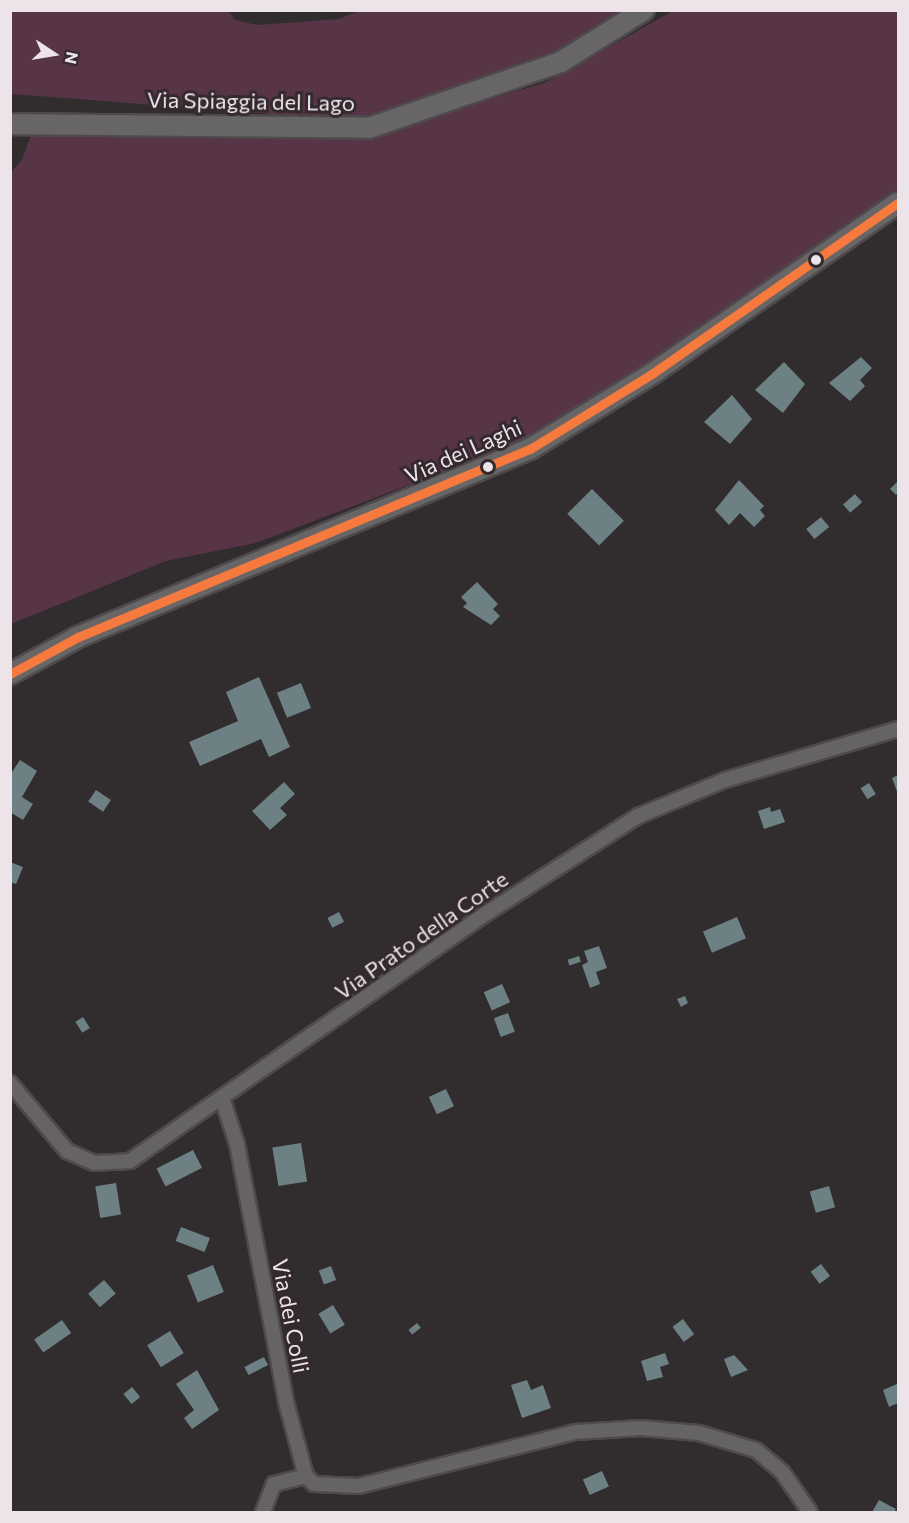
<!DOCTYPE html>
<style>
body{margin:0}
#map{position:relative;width:909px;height:1523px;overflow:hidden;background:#312c2e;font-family:Commissioner,sans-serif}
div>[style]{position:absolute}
.green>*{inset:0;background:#573446}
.building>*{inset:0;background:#6d8083;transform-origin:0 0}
.roads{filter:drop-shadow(2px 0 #4e4a4c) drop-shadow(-2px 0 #4e4a4c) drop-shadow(0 2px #4e4a4c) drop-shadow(0 -2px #4e4a4c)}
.street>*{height:14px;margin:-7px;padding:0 7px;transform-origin:7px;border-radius:7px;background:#666364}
.secondary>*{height:20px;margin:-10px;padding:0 10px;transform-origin:10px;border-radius:10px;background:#686566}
.bus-1>*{height:9px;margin:-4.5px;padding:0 4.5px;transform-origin:4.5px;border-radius:4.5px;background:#f6793e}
.dots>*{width:16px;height:16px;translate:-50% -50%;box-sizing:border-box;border:3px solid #34292e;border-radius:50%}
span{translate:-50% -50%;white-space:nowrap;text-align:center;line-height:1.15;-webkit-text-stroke:6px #34292e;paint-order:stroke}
.street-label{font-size:22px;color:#ece4e8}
.frame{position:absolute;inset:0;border:12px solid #ece4e8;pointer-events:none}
.north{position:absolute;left:24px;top:24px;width:60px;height:60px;-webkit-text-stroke:4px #34292e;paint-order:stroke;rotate:102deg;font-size:16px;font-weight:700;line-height:24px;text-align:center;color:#ece4e8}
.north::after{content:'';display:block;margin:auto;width:21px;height:27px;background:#ece4e8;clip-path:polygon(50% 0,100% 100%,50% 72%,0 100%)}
</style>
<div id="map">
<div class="green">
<i style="clip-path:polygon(361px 10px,635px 11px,571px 50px,374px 114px,337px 119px,11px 94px,10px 11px,229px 11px,235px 20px,257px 25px,339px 19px)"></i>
<i style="clip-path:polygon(673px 11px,898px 11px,898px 193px,731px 311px,535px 437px,256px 543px,166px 561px,11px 624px,10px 173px,22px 160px,33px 129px,358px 139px,544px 83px)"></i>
</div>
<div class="building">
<i style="clip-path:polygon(861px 357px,872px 368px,860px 380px,865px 386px,850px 401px,829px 383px)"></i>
<i style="clip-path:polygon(784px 362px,805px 384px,783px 413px,755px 390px)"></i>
<i style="clip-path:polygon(732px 395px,752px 419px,730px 444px,704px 422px)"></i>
<i style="clip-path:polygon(739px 480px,764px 506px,760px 510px,765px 516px,754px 527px,740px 513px,729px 525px,715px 510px)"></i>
<i style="clip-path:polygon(898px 481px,898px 492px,896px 495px,890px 489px)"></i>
<i style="left:592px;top:489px;width:45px;height:35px;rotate:45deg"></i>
<i style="left:855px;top:494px;width:11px;height:16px;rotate:49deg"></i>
<i style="left:821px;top:517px;width:13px;height:19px;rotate:51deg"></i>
<i style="clip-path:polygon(477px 582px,498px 604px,493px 609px,500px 616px,491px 625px,463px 607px,467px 603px,461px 597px)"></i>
<i style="clip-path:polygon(259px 677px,290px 747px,269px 757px,261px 739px,200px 766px,189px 742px,238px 721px,226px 692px)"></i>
<i style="left:301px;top:683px;width:27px;height:26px;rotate:68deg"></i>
<i style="clip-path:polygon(20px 760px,37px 771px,22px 797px,33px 804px,23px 820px,10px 812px,10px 775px)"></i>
<i style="clip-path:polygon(898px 775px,898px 794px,892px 778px)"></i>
<i style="clip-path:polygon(284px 782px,295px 794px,280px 808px,287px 815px,270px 830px,252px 811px)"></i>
<i style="left:869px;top:783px;width:13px;height:10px;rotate:58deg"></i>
<i style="left:96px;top:790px;width:18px;height:14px;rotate:34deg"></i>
<i style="clip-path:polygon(770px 807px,771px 812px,780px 809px,785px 822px,764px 829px,758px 811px)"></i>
<i style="clip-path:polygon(10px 862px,23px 867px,16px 884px,10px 882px)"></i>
<i style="left:339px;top:912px;width:11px;height:13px;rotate:63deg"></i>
<i style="left:737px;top:917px;width:23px;height:37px;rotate:67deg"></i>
<i style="clip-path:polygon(599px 946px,607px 968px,596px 972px,600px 984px,590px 988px,582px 965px,588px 962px,584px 951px)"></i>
<i style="left:579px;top:956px;width:6px;height:12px;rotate:72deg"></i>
<i style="left:502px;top:984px;width:20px;height:20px;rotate:66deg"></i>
<i style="clip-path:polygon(685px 996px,688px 1003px,681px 1007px,677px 999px)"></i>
<i style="left:508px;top:1013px;width:20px;height:15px;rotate:70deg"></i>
<i style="left:83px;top:1017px;width:13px;height:9px;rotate:58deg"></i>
<i style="left:446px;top:1089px;width:19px;height:19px;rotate:65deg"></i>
<i style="left:301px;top:1143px;width:39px;height:29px;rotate:81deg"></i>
<i style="left:193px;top:1150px;width:20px;height:41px;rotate:63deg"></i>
<i style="left:116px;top:1183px;width:32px;height:21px;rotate:81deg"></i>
<i style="left:829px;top:1186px;width:22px;height:20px;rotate:74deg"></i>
<i style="left:181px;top:1227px;width:31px;height:15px;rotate:21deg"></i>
<i style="left:821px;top:1264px;width:15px;height:13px;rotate:53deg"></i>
<i style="left:213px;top:1265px;width:29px;height:28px;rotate:68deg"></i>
<i style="left:331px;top:1266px;width:15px;height:13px;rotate:70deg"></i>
<i style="left:104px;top:1280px;width:18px;height:21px;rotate:49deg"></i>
<i style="left:333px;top:1305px;width:23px;height:17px;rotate:59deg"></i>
<i style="left:683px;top:1319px;width:19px;height:13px;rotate:54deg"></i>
<i style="left:62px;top:1320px;width:16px;height:34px;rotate:55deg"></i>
<i style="left:417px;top:1323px;width:6px;height:11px;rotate:51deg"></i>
<i style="left:170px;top:1331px;width:26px;height:27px;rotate:58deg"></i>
<i style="clip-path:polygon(665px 1353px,669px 1364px,660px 1367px,663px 1377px,647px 1381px,641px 1361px)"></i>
<i style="clip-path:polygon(734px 1355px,748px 1370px,731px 1377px,724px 1359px)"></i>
<i style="left:264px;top:1357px;width:9px;height:22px;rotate:63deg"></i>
<i style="clip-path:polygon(197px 1370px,219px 1410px,192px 1429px,184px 1418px,194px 1410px,176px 1384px)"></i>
<i style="clip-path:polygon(527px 1380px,531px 1390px,543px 1385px,551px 1408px,522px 1418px,511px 1385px)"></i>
<i style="clip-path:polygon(897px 1384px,898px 1403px,889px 1407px,883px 1390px)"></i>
<i style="left:132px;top:1387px;width:13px;height:11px;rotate:51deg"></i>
<i style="left:602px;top:1471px;width:17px;height:21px;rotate:66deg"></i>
<i style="clip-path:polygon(879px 1500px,896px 1509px,894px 1512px,872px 1512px)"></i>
</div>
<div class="roads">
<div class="street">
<i style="left:10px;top:1083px;width:89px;rotate:50deg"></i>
<i style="left:67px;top:1151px;width:30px;rotate:24deg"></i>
<i style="left:94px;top:1163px;width:36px;rotate:-3deg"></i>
<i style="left:130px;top:1161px;width:438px;rotate:-34.8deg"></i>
<i style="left:490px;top:911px;width:176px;rotate:-32.7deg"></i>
<i style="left:638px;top:816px;width:94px;rotate:-22.5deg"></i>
<i style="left:725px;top:780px;width:180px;rotate:-16.4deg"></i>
<i style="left:223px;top:1101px;width:45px;rotate:72deg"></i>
<i style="left:237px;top:1144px;width:263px;rotate:79.2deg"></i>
<i style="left:286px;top:1402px;width:77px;rotate:74.9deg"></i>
<i style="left:306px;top:1476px;width:11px;rotate:45deg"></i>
<i style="left:314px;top:1484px;width:45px;rotate:2.5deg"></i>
<i style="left:359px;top:1486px;width:224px;rotate:-14deg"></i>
<i style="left:576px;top:1432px;width:65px;rotate:-3.5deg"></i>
<i style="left:641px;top:1428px;width:58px;rotate:4.9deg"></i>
<i style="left:699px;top:1433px;width:59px;rotate:16.6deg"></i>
<i style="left:756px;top:1450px;width:35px;rotate:40deg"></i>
<i style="left:783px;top:1473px;width:47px;rotate:55.3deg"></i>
<i style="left:263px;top:1512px;width:30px;rotate:-69deg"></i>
<i style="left:274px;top:1484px;width:33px;rotate:-14deg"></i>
</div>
<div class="secondary">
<i style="left:10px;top:124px;width:359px;rotate:0.6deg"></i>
<i style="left:369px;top:128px;width:203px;rotate:-19deg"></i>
<i style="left:561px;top:62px;width:98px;rotate:-32.1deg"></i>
<i style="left:10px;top:674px;width:77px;rotate:-28.6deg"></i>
<i style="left:78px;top:637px;width:490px;rotate:-22.6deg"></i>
<i style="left:530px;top:449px;width:145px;rotate:-31.7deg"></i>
<i style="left:653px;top:373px;width:298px;rotate:-34.8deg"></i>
</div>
</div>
<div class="bus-1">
<i style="left:10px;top:674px;width:77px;rotate:-28.6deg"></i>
<i style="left:78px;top:637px;width:490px;rotate:-22.6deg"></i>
<i style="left:530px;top:449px;width:145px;rotate:-31.7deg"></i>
<i style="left:653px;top:373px;width:298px;rotate:-34.8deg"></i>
</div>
<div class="dots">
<i style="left:816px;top:260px;background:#ece4e8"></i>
<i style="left:488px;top:467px;background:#ece4e8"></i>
</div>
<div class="street-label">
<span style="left:251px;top:101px;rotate:1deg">Via Spiaggia del Lago</span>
<span style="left:463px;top:451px;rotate:-24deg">Via dei Laghi</span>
<span style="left:421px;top:935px;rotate:-35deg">Via Prato della Corte</span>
<span style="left:291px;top:1316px;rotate:79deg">Via dei Colli</span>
</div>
<div class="frame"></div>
<div class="north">N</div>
</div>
